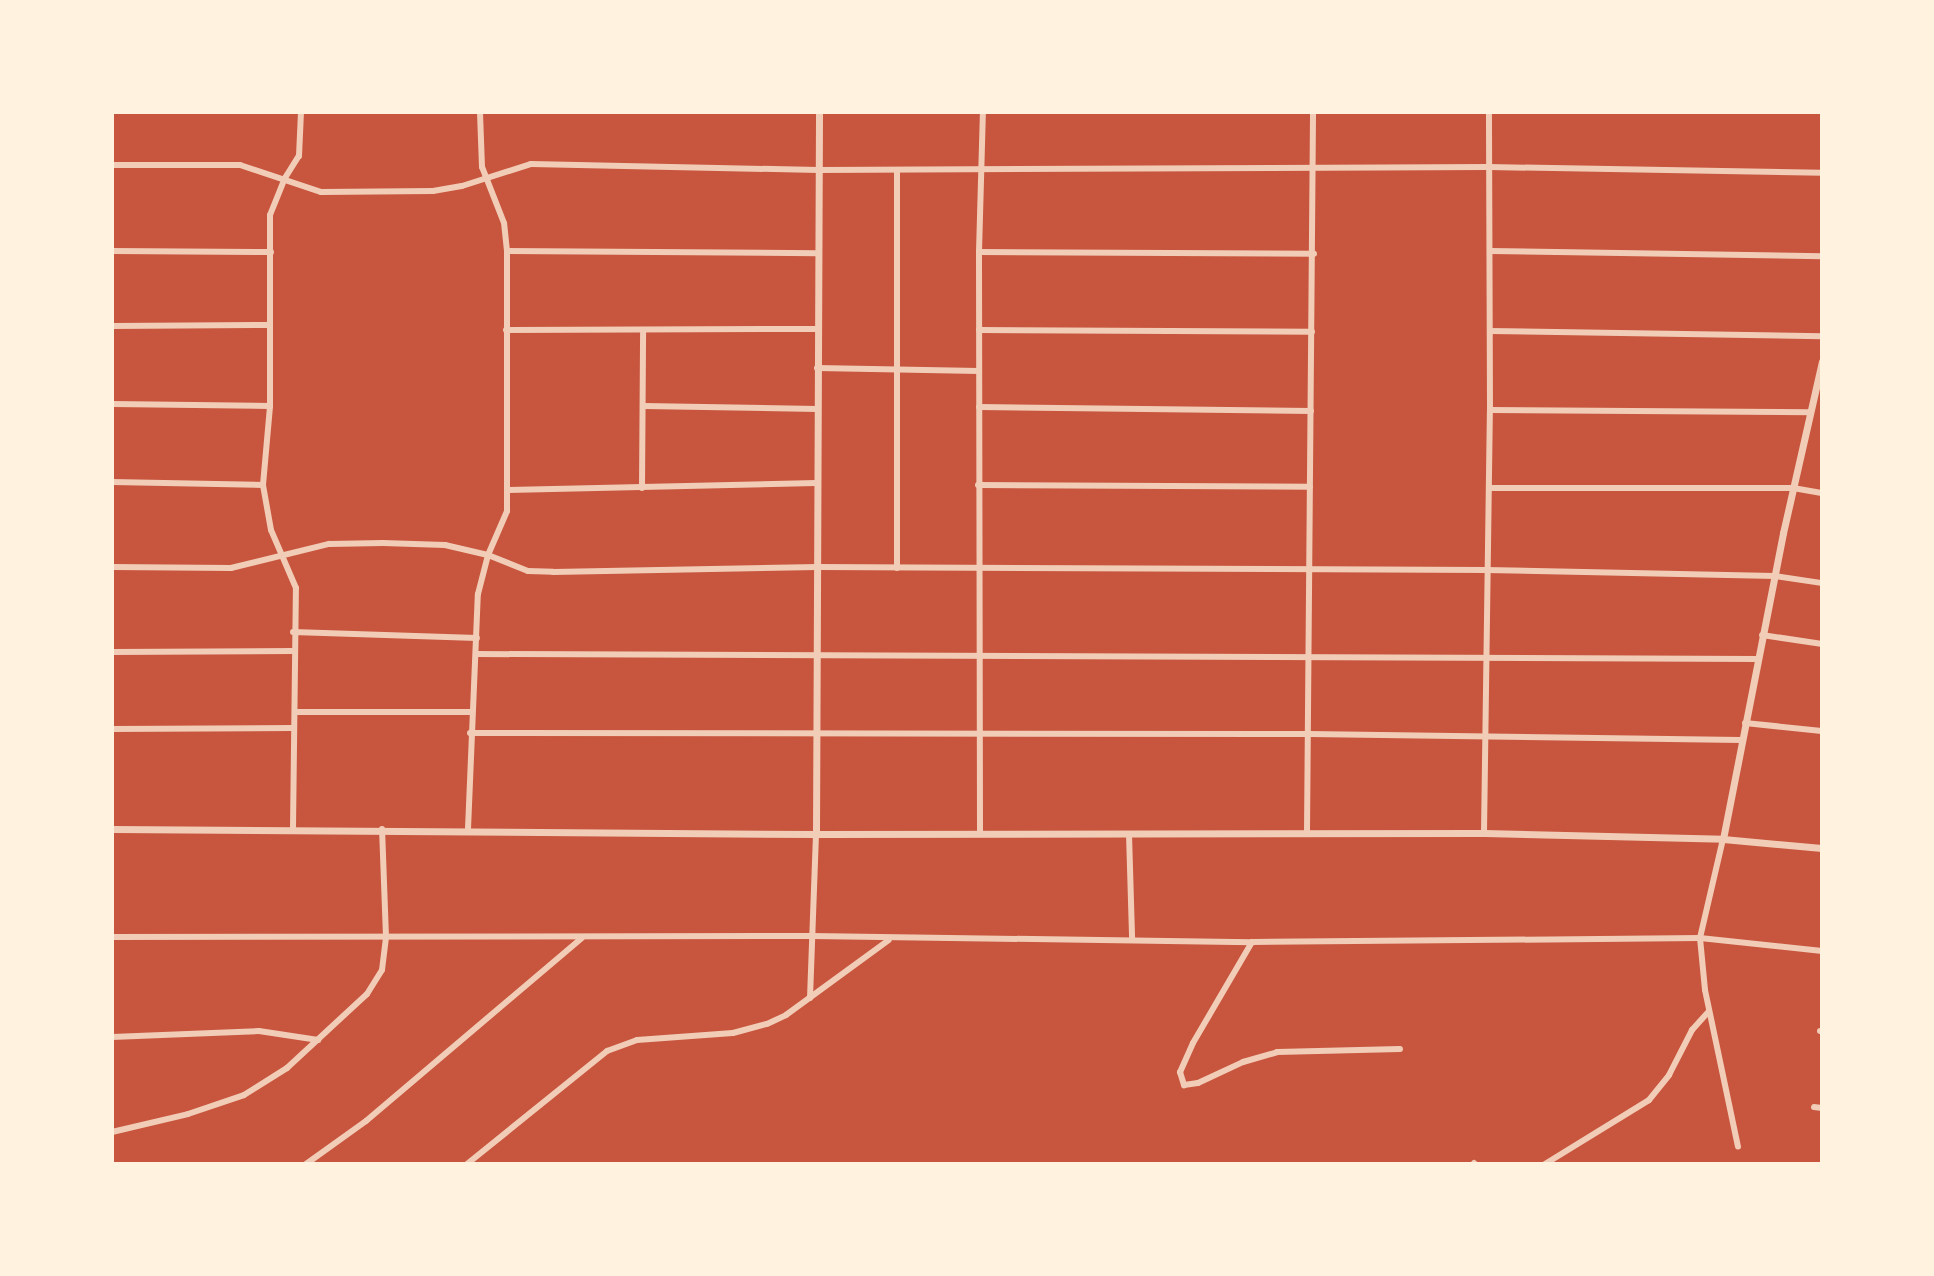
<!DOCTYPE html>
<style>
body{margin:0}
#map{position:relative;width:1934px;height:1276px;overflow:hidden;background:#c8553d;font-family:"Work Sans",sans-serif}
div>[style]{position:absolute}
.minor>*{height:6px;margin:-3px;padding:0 3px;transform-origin:3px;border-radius:3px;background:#f1ccb7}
.tertiary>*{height:7px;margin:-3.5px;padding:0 3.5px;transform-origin:3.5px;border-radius:3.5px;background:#f1ccb7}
span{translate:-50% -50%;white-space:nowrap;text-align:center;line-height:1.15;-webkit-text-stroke:8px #fff3e0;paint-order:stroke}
.frame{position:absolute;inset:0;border:114px solid #fff3e0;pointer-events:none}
</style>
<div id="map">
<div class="minor">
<i style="left:112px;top:165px;width:128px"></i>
<i style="left:240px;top:165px;width:85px;rotate:18.4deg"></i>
<i style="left:321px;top:192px;width:112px;rotate:-0.5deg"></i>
<i style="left:433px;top:191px;width:29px;rotate:-10deg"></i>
<i style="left:462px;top:186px;width:72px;rotate:-17.7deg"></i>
<i style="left:531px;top:164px;width:288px;rotate:1.2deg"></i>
<i style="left:819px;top:170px;width:670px;rotate:-0.26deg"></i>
<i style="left:1489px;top:167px;width:333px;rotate:1deg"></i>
<i style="left:112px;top:251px;width:159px;rotate:0.4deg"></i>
<i style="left:507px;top:251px;width:310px;rotate:0.4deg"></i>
<i style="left:1491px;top:251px;width:331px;rotate:0.9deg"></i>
<i style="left:979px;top:252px;width:335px;rotate:0.3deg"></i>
<i style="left:112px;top:326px;width:158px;rotate:-0.4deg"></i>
<i style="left:506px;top:330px;width:312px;rotate:-0.2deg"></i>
<i style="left:979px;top:330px;width:333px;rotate:0.3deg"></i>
<i style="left:1490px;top:331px;width:332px;rotate:0.9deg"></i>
<i style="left:817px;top:368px;width:162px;rotate:1.1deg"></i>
<i style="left:112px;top:404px;width:158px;rotate:0.7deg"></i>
<i style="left:644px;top:406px;width:173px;rotate:1deg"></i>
<i style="left:979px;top:407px;width:332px;rotate:0.7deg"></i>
<i style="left:1490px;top:410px;width:321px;rotate:0.4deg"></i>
<i style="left:112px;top:482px;width:151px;rotate:1.1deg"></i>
<i style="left:978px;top:485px;width:332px;rotate:0.3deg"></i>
<i style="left:642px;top:488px;width:158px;rotate:-89.6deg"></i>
<i style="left:1489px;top:488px;width:304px"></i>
<i style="left:1793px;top:488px;width:29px;rotate:10deg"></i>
<i style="left:508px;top:490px;width:308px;rotate:-1.3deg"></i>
<i style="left:112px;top:567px;width:119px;rotate:0.5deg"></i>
<i style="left:231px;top:568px;width:101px;rotate:-13.8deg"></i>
<i style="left:329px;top:544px;width:54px;rotate:-1.1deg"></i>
<i style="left:383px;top:543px;width:62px;rotate:1.8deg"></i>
<i style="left:445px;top:545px;width:44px;rotate:13.1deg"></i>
<i style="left:488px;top:555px;width:43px;rotate:21.8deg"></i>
<i style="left:528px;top:571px;width:25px;rotate:2deg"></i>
<i style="left:553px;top:572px;width:264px;rotate:-1.1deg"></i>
<i style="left:817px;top:567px;width:669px;rotate:0.26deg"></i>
<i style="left:1486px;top:570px;width:289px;rotate:1.2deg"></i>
<i style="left:1775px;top:576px;width:48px;rotate:8.5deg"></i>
<i style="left:897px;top:568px;width:398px;rotate:-90deg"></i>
<i style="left:293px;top:632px;width:184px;rotate:1.9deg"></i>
<i style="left:1762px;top:635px;width:61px;rotate:8.5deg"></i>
<i style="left:112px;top:652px;width:181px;rotate:-0.3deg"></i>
<i style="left:477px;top:654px;width:1281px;rotate:0.22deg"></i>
<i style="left:295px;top:712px;width:176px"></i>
<i style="left:1745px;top:723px;width:77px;rotate:5.9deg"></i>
<i style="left:112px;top:729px;width:180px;rotate:-0.3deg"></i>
<i style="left:470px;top:733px;width:839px;rotate:0.07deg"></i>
<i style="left:1309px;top:734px;width:432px;rotate:0.8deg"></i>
<i style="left:293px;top:828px;width:240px;rotate:-89.3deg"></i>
<i style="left:296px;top:588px;width:63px;rotate:-113.3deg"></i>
<i style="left:271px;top:530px;width:46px;rotate:-100.1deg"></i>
<i style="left:263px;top:485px;width:79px;rotate:-84.9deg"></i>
<i style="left:270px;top:406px;width:191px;rotate:-90deg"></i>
<i style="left:270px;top:215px;width:40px;rotate:-68deg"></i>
<i style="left:285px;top:178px;width:26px;rotate:-58deg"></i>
<i style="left:299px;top:156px;width:44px;rotate:-87.4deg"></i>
<i style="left:468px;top:829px;width:235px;rotate:-87.6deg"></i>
<i style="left:478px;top:594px;width:40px;rotate:-75.6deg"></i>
<i style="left:488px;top:555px;width:48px;rotate:-66.6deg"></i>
<i style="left:507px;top:511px;width:260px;rotate:-90deg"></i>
<i style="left:507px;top:251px;width:28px;rotate:-96deg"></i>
<i style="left:504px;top:223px;width:60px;rotate:-111.4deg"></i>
<i style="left:482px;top:167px;width:55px;rotate:-92.1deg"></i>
<i style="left:1307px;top:832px;width:720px;rotate:-89.52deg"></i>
<i style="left:980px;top:833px;width:581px;rotate:-90.1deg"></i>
<i style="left:979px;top:252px;width:140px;rotate:-88.4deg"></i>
<i style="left:1484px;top:833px;width:423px;rotate:-89.2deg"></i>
<i style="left:1490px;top:410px;width:298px;rotate:-90.2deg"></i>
<i style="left:1129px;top:834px;width:104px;rotate:88.3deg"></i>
<i style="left:1723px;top:839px;width:102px;rotate:103.1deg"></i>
<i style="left:1700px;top:938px;width:52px;rotate:84.5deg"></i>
<i style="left:1705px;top:990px;width:160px;rotate:78.1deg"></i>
<i style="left:112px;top:937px;width:700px;rotate:-0.08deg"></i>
<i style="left:812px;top:936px;width:440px;rotate:0.8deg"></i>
<i style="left:1252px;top:942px;width:448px;rotate:-0.5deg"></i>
<i style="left:1700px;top:938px;width:123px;rotate:6.1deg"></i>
<i style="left:1252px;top:942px;width:117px;rotate:120.3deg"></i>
<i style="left:1193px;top:1043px;width:32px;rotate:114deg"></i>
<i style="left:1180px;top:1072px;width:14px;rotate:73deg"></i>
<i style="left:1184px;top:1085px;width:14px;rotate:-8deg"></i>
<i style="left:1198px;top:1083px;width:50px;rotate:-25deg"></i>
<i style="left:1243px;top:1062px;width:35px;rotate:-16deg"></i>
<i style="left:1277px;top:1052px;width:123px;rotate:-1.4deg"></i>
<i style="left:810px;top:998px;width:164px;rotate:-87.9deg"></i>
<i style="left:1820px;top:1031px;width:2px"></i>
<i style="left:112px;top:1037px;width:147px;rotate:-2.3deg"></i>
<i style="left:259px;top:1031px;width:60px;rotate:8.7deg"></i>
<i style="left:1814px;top:1107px;width:8px;rotate:7deg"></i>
<i style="left:112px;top:1132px;width:78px;rotate:-13.3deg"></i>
<i style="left:188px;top:1114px;width:59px;rotate:-18.7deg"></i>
<i style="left:244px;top:1095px;width:51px;rotate:-32.1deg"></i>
<i style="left:287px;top:1068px;width:109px;rotate:-42.8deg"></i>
<i style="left:367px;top:994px;width:28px;rotate:-58deg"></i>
<i style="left:382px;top:970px;width:33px;rotate:-83deg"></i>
<i style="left:386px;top:937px;width:108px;rotate:-92.1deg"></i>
<i style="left:1474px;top:1163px;width:1px;rotate:45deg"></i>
<i style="left:306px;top:1164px;width:74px;rotate:-35.6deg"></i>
<i style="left:366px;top:1121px;width:283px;rotate:-40.3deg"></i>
<i style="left:467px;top:1164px;width:180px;rotate:-38.9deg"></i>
<i style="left:607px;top:1051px;width:32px;rotate:-20deg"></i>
<i style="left:637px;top:1040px;width:96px;rotate:-4.2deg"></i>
<i style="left:733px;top:1033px;width:35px;rotate:-15deg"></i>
<i style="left:767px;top:1024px;width:21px;rotate:-25deg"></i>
<i style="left:786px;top:1015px;width:127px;rotate:-36.1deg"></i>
<i style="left:1545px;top:1164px;width:122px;rotate:-31.6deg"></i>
<i style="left:1649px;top:1100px;width:32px;rotate:-51deg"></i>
<i style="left:1669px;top:1075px;width:51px;rotate:-62.9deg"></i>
<i style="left:1692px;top:1030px;width:25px;rotate:-48deg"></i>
</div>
<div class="tertiary">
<i style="left:112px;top:829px;width:704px;rotate:0.41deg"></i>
<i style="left:816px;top:834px;width:668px;rotate:-0.09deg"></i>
<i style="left:1484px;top:833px;width:239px;rotate:1.4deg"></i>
<i style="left:1723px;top:839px;width:99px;rotate:5.2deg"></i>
<i style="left:816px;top:834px;width:722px;rotate:-89.76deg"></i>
<i style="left:1723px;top:839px;width:312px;rotate:-78.9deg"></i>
<i style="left:1783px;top:533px;width:176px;rotate:-77.2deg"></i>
</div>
<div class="frame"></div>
</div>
